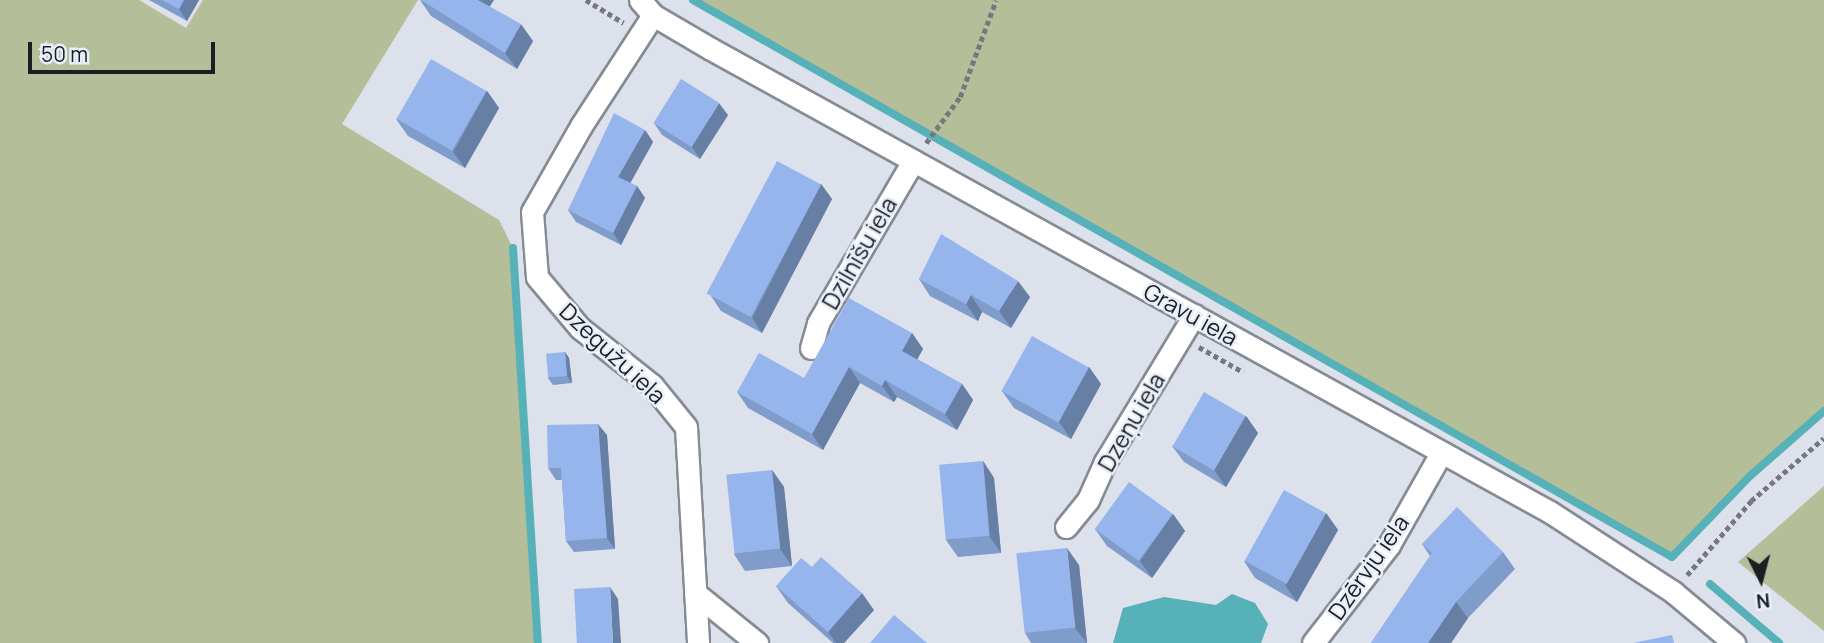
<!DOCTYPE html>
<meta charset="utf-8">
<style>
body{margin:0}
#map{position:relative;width:1824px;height:643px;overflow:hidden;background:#dce1eb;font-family:Manrope,sans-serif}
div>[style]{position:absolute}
.green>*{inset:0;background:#b4be98}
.water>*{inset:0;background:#57b1b8}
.stream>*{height:8px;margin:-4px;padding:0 4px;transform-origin:4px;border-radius:4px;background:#57b1b8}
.path>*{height:4.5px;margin-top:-2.25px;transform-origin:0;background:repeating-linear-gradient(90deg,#75787f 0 5px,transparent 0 8.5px)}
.roads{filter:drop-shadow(2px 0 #858b94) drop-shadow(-2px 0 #858b94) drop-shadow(0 2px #858b94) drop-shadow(0 -2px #858b94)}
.minor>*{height:21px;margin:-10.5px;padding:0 10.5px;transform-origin:10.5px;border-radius:10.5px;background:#fff}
.wall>*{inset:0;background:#809ccb}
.shaded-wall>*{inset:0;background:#687fa5}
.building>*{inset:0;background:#95b5ec;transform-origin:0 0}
span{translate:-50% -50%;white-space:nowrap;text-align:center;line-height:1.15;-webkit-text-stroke:5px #e9eff9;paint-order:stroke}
.street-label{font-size:23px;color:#1c1e22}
.north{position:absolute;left:1726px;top:545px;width:70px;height:70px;-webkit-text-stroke:5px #e9eff9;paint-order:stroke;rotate:174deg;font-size:19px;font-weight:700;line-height:28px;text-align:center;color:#1c1e22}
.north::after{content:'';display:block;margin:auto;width:24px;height:32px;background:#1c1e22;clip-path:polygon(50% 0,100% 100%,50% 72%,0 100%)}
.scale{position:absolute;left:28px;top:42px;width:187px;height:32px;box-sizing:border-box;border:4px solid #1c1e22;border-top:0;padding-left:9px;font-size:21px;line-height:24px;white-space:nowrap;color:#1c1e22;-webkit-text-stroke:5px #e9eff9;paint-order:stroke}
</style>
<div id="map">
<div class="green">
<i style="clip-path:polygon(0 0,139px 0,186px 28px,203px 0,418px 0,342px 124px,499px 220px,513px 248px,538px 643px,0 643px)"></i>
<i style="clip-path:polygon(693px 0,1824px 0,1824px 410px,1753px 473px,1672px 557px)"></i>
<i style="clip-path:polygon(1824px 486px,1824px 631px,1738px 562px)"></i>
</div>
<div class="water">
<i style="clip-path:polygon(1232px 594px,1255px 603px,1268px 624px,1261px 643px,1113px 643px,1123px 608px,1164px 597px,1216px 605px)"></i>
</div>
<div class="stream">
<i style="left:693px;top:0;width:1126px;rotate:29.64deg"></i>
<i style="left:1672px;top:557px;width:112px;rotate:-46.1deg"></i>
<i style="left:1750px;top:476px;width:98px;rotate:-41.3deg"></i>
<i style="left:513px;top:248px;width:396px;rotate:86.4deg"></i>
<i style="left:1710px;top:584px;width:91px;rotate:40.5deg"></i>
</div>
<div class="path">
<i style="left:586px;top:0;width:44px;rotate:31.2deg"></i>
<i style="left:926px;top:143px;width:57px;rotate:-53.5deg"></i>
<i style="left:960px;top:97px;width:103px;rotate:-69.6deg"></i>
<i style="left:1199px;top:347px;width:51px;rotate:29.6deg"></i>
<i style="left:1687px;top:575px;width:98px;rotate:-49.1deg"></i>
<i style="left:1751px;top:501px;width:96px;rotate:-40.8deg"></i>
</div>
<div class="roads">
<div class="minor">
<i style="left:640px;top:0;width:20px;rotate:49deg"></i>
<i style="left:653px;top:15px;width:67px;rotate:30.4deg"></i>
<i style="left:711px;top:49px;width:958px;rotate:28.89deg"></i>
<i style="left:1550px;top:512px;width:147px;rotate:33deg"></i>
<i style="left:1673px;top:592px;width:80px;rotate:39.9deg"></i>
<i style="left:653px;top:15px;width:132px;rotate:123deg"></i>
<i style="left:581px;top:126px;width:99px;rotate:119.7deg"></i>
<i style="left:532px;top:212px;width:65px;rotate:85.6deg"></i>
<i style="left:537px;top:277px;width:67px;rotate:49.9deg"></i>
<i style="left:580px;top:328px;width:92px;rotate:38.4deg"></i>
<i style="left:652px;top:385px;width:54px;rotate:51deg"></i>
<i style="left:686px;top:427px;width:216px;rotate:86.8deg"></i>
<i style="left:811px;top:348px;width:26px;rotate:-74deg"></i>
<i style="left:818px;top:323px;width:188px;rotate:-59.6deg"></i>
<i style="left:1066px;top:527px;width:35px;rotate:-51deg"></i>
<i style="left:1088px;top:500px;width:42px;rotate:-65.9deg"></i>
<i style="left:1105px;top:462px;width:172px;rotate:-58.8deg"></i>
<i style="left:695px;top:593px;width:80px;rotate:38.9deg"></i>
<i style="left:1313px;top:643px;width:124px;rotate:-52.2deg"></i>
<i style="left:1389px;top:545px;width:106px;rotate:-60.5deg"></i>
</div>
</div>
<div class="wall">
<i style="clip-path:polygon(149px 0,199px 0,187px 21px)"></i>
<i style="clip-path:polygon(420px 0,490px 7px,533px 41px,517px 69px,431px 16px)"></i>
<i style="clip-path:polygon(487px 91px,499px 108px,465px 168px,408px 136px,396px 119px)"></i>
<i style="clip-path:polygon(728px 115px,700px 159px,662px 135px,654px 123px)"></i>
<i style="clip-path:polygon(645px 130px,653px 142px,630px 183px,637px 186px,645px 198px,621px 245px,576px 222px,568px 210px)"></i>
<i style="clip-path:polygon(821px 184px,832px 199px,762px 333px,721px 311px,711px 296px)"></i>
<i style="clip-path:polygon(919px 279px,1030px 297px,1011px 328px,982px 312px,978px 321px,930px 296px)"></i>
<i style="clip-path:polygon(912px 333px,923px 349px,917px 359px,962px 384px,973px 400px,957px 430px,897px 397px,894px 402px,860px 383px,823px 450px,748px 408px,737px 392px,804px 378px)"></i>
<i style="clip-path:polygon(565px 352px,569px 358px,572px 383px,553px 385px,548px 378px)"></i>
<i style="clip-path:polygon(1089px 367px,1101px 384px,1071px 439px,1014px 408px,1002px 391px)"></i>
<i style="clip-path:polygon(1246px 416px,1258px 433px,1226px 487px,1184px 462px,1172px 446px)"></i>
<i style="clip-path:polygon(607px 435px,615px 549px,574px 552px,566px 541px,562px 480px,556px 480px,548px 468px)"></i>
<i style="clip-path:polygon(983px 461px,994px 478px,1001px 553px,958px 557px,946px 540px)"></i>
<i style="clip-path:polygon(772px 470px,784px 487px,792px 566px,745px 571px,734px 554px)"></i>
<i style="clip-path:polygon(1326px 513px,1338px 530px,1297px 602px,1255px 578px,1244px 561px)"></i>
<i style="clip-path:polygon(1173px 514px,1185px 531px,1152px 578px,1107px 546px,1095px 529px)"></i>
<i style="clip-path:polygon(1422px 544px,1503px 552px,1515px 569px,1468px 618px,1451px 643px,1371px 643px,1430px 556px)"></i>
<i style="clip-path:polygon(1079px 565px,1087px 643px,1031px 643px,1025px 633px)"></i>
<i style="clip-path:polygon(812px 567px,874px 610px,844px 643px,833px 643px,788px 603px,776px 586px)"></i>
</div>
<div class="shaded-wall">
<i style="clip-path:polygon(184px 0,199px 0,187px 21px,179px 9px)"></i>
<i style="clip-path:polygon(475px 0,494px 0,485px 14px)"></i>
<i style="clip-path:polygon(521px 24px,533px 41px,517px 69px,505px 53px)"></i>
<i style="clip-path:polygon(487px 91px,499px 108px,465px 168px,453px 152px)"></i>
<i style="clip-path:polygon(719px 103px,728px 115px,700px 159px,692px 147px)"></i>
<i style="clip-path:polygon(645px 130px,653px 142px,627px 189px,618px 177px)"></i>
<i style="clip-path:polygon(821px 184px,832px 199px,762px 333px,752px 318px)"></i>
<i style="clip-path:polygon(637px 186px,645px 198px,621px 245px,613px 233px)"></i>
<i style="clip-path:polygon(1018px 281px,1030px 297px,1011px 328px,999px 311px)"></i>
<i style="clip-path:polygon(971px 295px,982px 312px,978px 321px,966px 304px)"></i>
<i style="clip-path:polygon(912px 333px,923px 349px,913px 367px,902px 351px)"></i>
<i style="clip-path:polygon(565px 352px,569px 358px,572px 383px,567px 376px)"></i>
<i style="clip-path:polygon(849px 367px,860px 383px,823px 450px,812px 434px)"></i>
<i style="clip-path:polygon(1089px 367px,1101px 384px,1071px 439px,1059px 422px)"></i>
<i style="clip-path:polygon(885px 380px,897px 397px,894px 402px,882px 386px)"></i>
<i style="clip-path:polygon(962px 384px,973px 400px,957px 430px,945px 414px)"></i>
<i style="clip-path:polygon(1246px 416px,1258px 433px,1226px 487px,1214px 470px)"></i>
<i style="clip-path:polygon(598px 424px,607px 435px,615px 549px,607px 538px)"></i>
<i style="clip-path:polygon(983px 461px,994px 478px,1001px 553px,989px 536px)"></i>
<i style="clip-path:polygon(772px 470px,784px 487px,792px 566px,780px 549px)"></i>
<i style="clip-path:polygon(1326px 513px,1338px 530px,1297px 602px,1285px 585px)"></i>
<i style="clip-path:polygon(1173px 514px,1185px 531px,1152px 578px,1140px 561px)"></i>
<i style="clip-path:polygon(1067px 548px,1079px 565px,1087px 643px,1075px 628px)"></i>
<i style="clip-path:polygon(610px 587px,618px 599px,621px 643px,613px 643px)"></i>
<i style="clip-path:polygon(862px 593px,874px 610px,844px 643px,836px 643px,828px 632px)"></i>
<i style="clip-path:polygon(1456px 602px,1468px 618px,1451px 643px,1428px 643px)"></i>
</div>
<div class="building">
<i style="clip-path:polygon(162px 0,184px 0,179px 9px)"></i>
<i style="clip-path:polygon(421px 0,478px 0,521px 24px,505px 53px)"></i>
<i style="left:431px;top:59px;width:64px;height:69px;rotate:30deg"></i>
<i style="left:681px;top:79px;width:45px;height:52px;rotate:32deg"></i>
<i style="clip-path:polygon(614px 113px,645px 130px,618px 177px,637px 186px,613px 233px,568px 210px)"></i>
<i style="left:777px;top:161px;width:50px;height:150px;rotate:28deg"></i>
<i style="clip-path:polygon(941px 234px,1018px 281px,999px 311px,971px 295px,966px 304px,919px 279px)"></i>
<i style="clip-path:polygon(849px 298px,912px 333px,902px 351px,962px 384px,945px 414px,885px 380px,882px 386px,849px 367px,812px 434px,737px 392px,759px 353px,804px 378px)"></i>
<i style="left:1032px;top:336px;width:65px;height:63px;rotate:29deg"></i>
<i style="left:565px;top:352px;width:24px;height:19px;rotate:85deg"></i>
<i style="left:1204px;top:392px;width:48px;height:63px;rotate:30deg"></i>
<i style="clip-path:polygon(598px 424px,607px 538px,566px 541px,561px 468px,548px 468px,547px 425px)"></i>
<i style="left:983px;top:461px;width:75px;height:44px;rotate:85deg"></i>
<i style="left:772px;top:470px;width:79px;height:46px;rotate:84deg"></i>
<i style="left:1129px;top:482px;width:54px;height:58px;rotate:36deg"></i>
<i style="left:1284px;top:490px;width:48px;height:81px;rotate:29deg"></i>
<i style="clip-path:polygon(1457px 507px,1503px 552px,1456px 602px,1428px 643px,1371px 643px,1432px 553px,1422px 544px)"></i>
<i style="left:1067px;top:548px;width:80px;height:51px;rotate:84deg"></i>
<i style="clip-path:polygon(821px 557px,862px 593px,828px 632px,776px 586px,801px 558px,812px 567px)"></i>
<i style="left:610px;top:587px;width:56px;height:36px;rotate:87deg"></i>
<i style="clip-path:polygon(894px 615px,927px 643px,870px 643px)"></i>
<i style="clip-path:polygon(1672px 635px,1674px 643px,1633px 643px)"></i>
</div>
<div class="street-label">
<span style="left:859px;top:253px;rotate:-60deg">Dzilnīšu iela</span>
<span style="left:1191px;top:314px;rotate:29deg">Gravu iela</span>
<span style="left:613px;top:353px;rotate:43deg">Dzegužu iela</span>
<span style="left:1131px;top:422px;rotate:-60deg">Dzeņu iela</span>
<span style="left:1368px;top:567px;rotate:-55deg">Dzērvju iela</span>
</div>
<div class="north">N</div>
<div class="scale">50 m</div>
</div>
